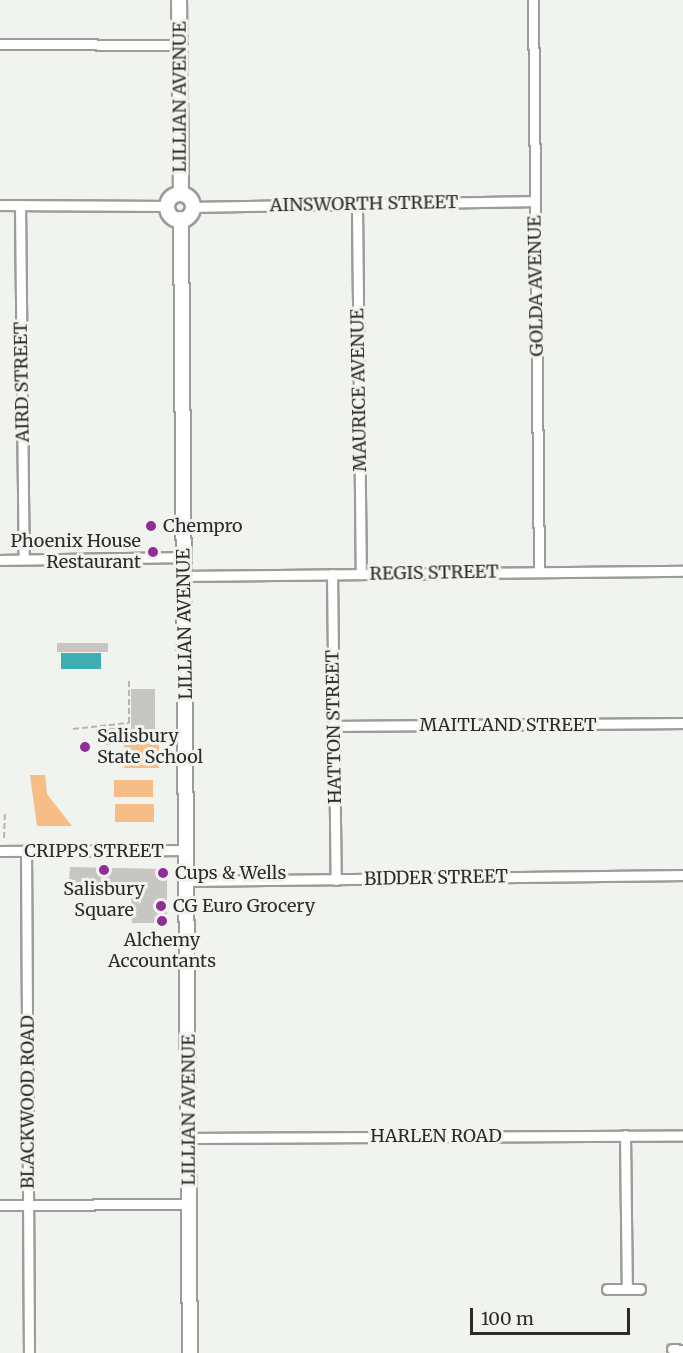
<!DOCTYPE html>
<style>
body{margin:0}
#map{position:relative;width:683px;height:1353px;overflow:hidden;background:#f1f3ef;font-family:Merriweather,serif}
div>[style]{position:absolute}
.green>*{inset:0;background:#f6bd87;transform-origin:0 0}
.water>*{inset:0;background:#3eaeb1;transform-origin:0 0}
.building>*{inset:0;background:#c7c6c2;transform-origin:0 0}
.path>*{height:2px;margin-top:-1px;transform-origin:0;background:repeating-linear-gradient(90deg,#b4b5b2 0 6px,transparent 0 9px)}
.roads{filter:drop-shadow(2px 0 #9a9d99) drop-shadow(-2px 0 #9a9d99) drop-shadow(0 2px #9a9d99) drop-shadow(0 -2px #9a9d99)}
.street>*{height:9px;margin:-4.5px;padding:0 4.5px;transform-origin:4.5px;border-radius:4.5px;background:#fff}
.secondary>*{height:14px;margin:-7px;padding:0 7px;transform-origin:7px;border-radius:7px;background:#fff}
.secondary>.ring{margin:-7px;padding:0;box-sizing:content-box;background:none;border:14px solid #fff;border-radius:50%}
.dots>*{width:16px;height:16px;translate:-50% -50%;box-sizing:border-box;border:3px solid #f1f3ef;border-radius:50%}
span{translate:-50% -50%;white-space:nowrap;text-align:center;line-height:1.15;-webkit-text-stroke:6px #f1f3ef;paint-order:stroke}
.street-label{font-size:18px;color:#2b2b2a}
.poi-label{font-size:18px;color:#2b2b2a}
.left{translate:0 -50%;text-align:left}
.right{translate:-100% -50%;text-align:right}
.scale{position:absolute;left:470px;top:1308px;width:160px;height:27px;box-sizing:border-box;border:3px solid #2b2b2a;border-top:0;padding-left:8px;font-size:18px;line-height:21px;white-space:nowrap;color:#2b2b2a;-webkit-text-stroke:4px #f1f3ef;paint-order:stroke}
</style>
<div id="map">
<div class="green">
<i style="left:124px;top:741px;width:35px;height:27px"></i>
<i style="clip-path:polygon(30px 775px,45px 775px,47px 794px,72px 826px,37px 826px)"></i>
<i style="left:153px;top:780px;width:17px;height:39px;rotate:90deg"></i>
<i style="left:115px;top:804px;width:39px;height:18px"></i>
</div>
<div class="water">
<i style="left:61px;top:653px;width:40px;height:16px"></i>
</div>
<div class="building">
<i style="left:108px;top:643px;width:9px;height:51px;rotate:90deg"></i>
<i style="clip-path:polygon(131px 689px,155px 689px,155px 741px,106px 745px,106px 728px,131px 728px)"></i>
<i style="clip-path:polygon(70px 867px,167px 869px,167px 923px,132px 923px,131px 889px,107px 889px,107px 895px,68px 893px)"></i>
</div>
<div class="path">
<i style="left:73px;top:729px;width:56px;rotate:-6.1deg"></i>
<i style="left:129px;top:723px;width:43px;rotate:-90deg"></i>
<i style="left:4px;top:838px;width:27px;rotate:-88deg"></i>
</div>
<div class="roads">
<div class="street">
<i style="left:533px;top:0;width:571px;rotate:89.4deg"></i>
<i style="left:0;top:44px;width:179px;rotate:0.3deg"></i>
<i style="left:0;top:205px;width:167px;rotate:0.3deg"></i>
<i style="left:20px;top:205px;width:354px;rotate:89.4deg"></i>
<i style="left:357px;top:206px;width:368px;rotate:89.4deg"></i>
<i style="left:193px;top:207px;width:342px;rotate:-1deg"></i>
<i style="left:0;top:560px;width:184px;rotate:-0.9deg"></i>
<i style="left:332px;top:574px;width:306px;rotate:89.3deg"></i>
<i style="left:184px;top:576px;width:499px;rotate:-0.6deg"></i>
<i style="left:334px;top:726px;width:349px;rotate:-0.5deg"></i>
<i style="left:0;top:851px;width:188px;rotate:-0.3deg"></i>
<i style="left:26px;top:851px;width:502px;rotate:89.66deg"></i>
<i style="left:188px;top:881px;width:495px;rotate:-0.7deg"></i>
<i style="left:625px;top:1135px;width:154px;rotate:89.3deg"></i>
<i style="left:189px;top:1138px;width:494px;rotate:-0.3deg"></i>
<i style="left:0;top:1205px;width:190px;rotate:-0.3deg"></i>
<i style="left:607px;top:1289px;width:33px"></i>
<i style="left:672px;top:1349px;width:11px;rotate:5deg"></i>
</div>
<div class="secondary">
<i style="left:179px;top:0;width:194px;rotate:89.4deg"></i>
<i class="ring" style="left:167px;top:194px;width:12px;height:12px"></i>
<i style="left:181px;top:219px;width:1134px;rotate:89.55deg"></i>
</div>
</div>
<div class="dots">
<i style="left:151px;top:526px;background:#8f2e96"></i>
<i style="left:153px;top:552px;background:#8f2e96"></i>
<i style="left:85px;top:747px;background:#8f2e96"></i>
<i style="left:104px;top:870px;background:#8f2e96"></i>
<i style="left:163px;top:873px;background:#8f2e96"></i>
<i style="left:161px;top:906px;background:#8f2e96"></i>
<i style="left:162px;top:921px;background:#8f2e96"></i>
</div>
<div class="street-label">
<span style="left:180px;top:97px;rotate:-90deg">LILLIAN AVENUE</span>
<span style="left:364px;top:204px;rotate:-1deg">AINSWORTH STREET</span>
<span style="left:536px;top:286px;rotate:-91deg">GOLDA AVENUE</span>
<span style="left:22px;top:382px;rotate:-91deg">AIRD STREET</span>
<span style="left:359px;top:390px;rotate:-91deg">MAURICE AVENUE</span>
<span style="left:434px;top:573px;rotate:-1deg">REGIS STREET</span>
<span style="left:185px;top:624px;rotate:-91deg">LILLIAN AVENUE</span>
<span style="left:508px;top:725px">MAITLAND STREET</span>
<span style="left:334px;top:727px;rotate:-91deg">HATTON STREET</span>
<span style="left:94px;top:851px">CRIPPS STREET</span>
<span style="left:436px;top:878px;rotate:-1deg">BIDDER STREET</span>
<span style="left:28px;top:1102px;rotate:-90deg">BLACKWOOD ROAD</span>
<span style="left:189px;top:1110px;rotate:-90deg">LILLIAN AVENUE</span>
<span style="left:436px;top:1136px">HARLEN ROAD</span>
</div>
<div class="poi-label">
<span class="left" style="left:163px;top:526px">Chempro</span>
<span class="right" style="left:141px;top:552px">Phoenix House<br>Restaurant</span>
<span class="left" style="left:97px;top:747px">Salisbury<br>State School</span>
<span class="left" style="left:175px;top:873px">Cups &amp; Wells</span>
<span style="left:104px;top:900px">Salisbury<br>Square</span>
<span class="left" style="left:173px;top:906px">CG Euro Grocery</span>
<span style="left:162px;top:951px">Alchemy<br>Accountants</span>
</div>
<div class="scale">100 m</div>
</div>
